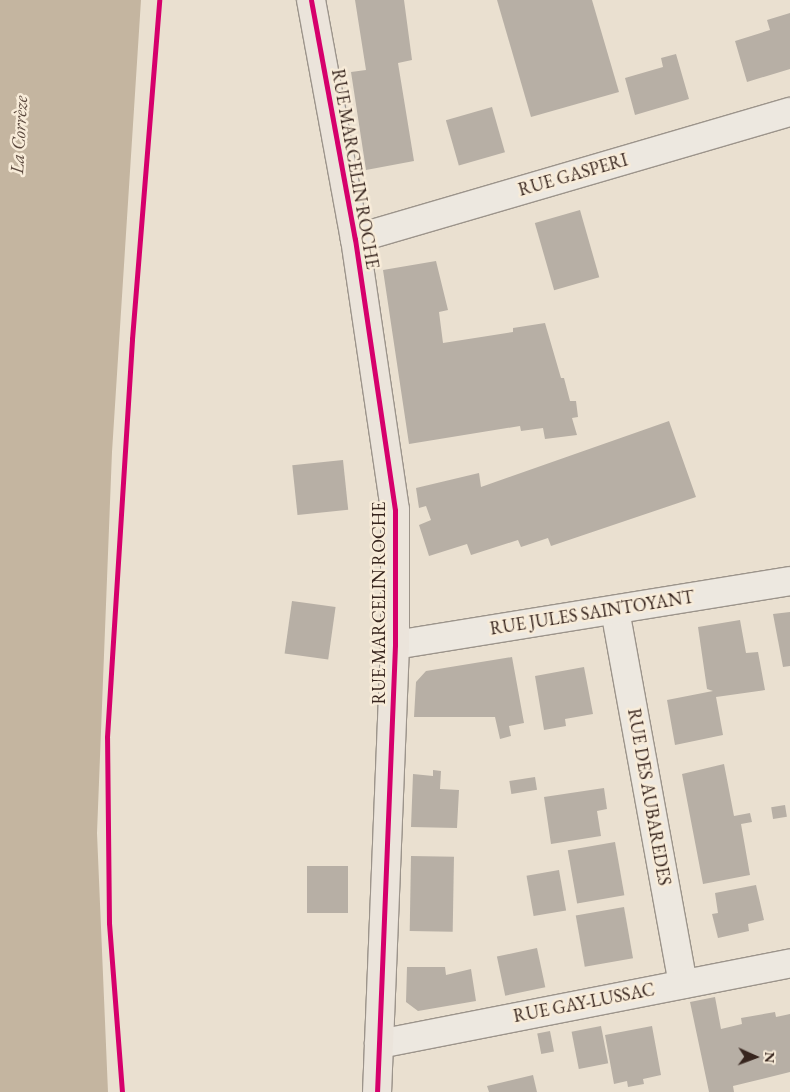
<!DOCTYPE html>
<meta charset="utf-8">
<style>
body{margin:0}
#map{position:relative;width:790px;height:1092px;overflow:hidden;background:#eae0d0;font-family:"EB Garamond",serif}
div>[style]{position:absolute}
.water>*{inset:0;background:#c4b5a0}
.building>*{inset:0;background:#b7afa5;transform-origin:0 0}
.roads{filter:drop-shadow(1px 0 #9c948b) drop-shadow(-1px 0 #9c948b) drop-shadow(0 1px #9c948b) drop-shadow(0 -1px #9c948b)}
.minor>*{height:28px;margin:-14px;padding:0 14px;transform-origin:14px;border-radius:14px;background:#ede8e0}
.primary>*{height:28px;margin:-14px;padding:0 14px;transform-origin:14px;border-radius:14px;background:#ebe4db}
.cycleway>*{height:5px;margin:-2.5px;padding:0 2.5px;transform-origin:2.5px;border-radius:2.5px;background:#d6006c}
span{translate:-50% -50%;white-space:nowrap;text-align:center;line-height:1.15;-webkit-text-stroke:5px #f8ecd9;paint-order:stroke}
.street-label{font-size:18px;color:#37251e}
.water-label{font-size:19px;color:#5c4a3f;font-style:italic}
.north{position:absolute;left:730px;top:1032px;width:50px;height:50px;-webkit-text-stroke:4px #f8ecd9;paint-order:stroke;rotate:92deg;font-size:14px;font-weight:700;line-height:20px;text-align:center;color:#37251e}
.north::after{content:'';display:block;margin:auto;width:18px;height:22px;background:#37251e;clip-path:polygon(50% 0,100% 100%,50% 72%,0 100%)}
</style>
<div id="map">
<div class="water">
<i style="clip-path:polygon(0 0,141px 0,112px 452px,97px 833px,108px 1092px,0 1092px)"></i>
</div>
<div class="building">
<i style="clip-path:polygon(355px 0,404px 0,412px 60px,398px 63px,414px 161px,366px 170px,351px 72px,366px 70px)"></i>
<i style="clip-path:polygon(497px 0,592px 0,619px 92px,531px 117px)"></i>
<i style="clip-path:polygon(790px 13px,790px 69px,747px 82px,735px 41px,770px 30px,767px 20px)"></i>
<i style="clip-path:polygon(676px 54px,689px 99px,635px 115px,625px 78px,663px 67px,661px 58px)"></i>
<i style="left:492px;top:107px;width:47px;height:48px;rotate:74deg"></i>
<i style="left:580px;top:210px;width:70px;height:47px;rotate:74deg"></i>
<i style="clip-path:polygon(436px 261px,448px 310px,439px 312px,443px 343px,513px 332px,513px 328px,545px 323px,561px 378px,564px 378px,570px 401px,576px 401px,578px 417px,572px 418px,577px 435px,545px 439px,543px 428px,521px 431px,520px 426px,409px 444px,383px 270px)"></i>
<i style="clip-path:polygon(669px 421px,696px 497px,551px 546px,548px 538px,521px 547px,518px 540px,471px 555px,467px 544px,429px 556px,419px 525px,431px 520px,426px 506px,419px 508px,416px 488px,479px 473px,481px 487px)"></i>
<i style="left:343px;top:460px;width:50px;height:51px;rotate:84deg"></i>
<i style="left:292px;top:601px;width:44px;height:53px;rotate:8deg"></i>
<i style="clip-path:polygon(790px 612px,790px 666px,783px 667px,773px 614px)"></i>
<i style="clip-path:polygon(740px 620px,746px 653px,758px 652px,765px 690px,716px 697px,723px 735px,675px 745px,667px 700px,713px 691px,707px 689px,698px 627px)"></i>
<i style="clip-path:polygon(512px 657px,524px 723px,509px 726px,511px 736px,500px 739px,495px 717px,414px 717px,416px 682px,426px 671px)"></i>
<i style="clip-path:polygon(584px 667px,593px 714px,565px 719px,566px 726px,544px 730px,535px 676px)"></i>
<i style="clip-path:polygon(724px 764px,734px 816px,750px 813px,752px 822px,741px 824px,750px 875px,703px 884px,682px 774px)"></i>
<i style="clip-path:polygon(433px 770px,441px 771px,440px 789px,459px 790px,457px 828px,411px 827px,413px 774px,433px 776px)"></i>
<i style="left:535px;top:777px;width:13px;height:26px;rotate:81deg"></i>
<i style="clip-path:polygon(604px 788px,607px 809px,597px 811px,601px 836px,551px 844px,544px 797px)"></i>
<i style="left:785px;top:805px;width:12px;height:14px;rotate:81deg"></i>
<i style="left:615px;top:842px;width:54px;height:48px;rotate:80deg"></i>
<i style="left:411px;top:856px;width:43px;height:75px;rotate:1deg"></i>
<i style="left:307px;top:866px;width:41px;height:47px"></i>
<i style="left:559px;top:870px;width:41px;height:33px;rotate:80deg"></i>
<i style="clip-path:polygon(756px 885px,764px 920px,748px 924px,749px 931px,718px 938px,712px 914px,718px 913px,715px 893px)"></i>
<i style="left:624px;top:907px;width:52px;height:49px;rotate:80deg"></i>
<i style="left:537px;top:948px;width:40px;height:41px;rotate:78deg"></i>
<i style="clip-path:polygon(407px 967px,445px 967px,446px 975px,471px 969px,476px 1001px,418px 1011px,406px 1002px)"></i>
<i style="clip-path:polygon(715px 997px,721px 1029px,742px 1024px,741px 1018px,775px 1012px,776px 1017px,790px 1014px,790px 1072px,733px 1086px,734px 1092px,709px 1092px,690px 1002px)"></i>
<i style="left:601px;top:1026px;width:38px;height:30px;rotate:79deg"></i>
<i style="clip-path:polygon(652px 1026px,661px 1075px,643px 1079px,644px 1084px,628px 1087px,627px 1081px,614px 1084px,605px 1035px)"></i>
<i style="left:550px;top:1031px;width:21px;height:13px;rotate:79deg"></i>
<i style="clip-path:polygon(533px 1075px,537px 1092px,489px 1092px,487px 1086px)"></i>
</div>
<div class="roads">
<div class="minor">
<i style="left:355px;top:239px;width:453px;rotate:-16.3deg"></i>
<i style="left:615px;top:610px;width:380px;rotate:79.7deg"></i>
<i style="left:395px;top:645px;width:400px;rotate:-9.2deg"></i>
<i style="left:379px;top:1044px;width:419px;rotate:-11.1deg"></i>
</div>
<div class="primary">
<i style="left:311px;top:0;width:243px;rotate:79.6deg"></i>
<i style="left:355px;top:239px;width:274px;rotate:81.6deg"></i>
<i style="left:395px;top:510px;width:135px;rotate:90deg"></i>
<i style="left:395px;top:645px;width:447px;rotate:92.3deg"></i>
</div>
</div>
<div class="cycleway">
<i style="left:311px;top:0;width:243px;rotate:79.6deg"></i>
<i style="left:355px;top:239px;width:274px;rotate:81.6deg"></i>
<i style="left:395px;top:510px;width:135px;rotate:90deg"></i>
<i style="left:395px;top:645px;width:447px;rotate:92.3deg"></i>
<i style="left:122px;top:1092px;width:169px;rotate:-94.4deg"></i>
<i style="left:109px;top:923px;width:186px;rotate:-90.6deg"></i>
<i style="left:107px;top:737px;width:399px;rotate:-86.4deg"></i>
<i style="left:132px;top:339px;width:340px;rotate:-85.4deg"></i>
</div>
<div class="street-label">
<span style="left:355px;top:169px;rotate:80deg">RUE MARCELIN ROCHE</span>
<span style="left:573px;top:175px;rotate:-16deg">RUE GASPERI</span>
<span style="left:379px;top:603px;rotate:-90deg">RUE MARCELIN ROCHE</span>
<span style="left:592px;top:613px;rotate:-9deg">RUE JULES SAINTOYANT</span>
<span style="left:649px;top:797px;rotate:80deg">RUE DES AUBAREDES</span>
<span style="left:584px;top:1003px;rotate:-11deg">RUE GAY-LUSSAC</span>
</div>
<div class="water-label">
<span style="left:19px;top:135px;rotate:-87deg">La Corrèze</span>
</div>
<div class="north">N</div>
</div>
